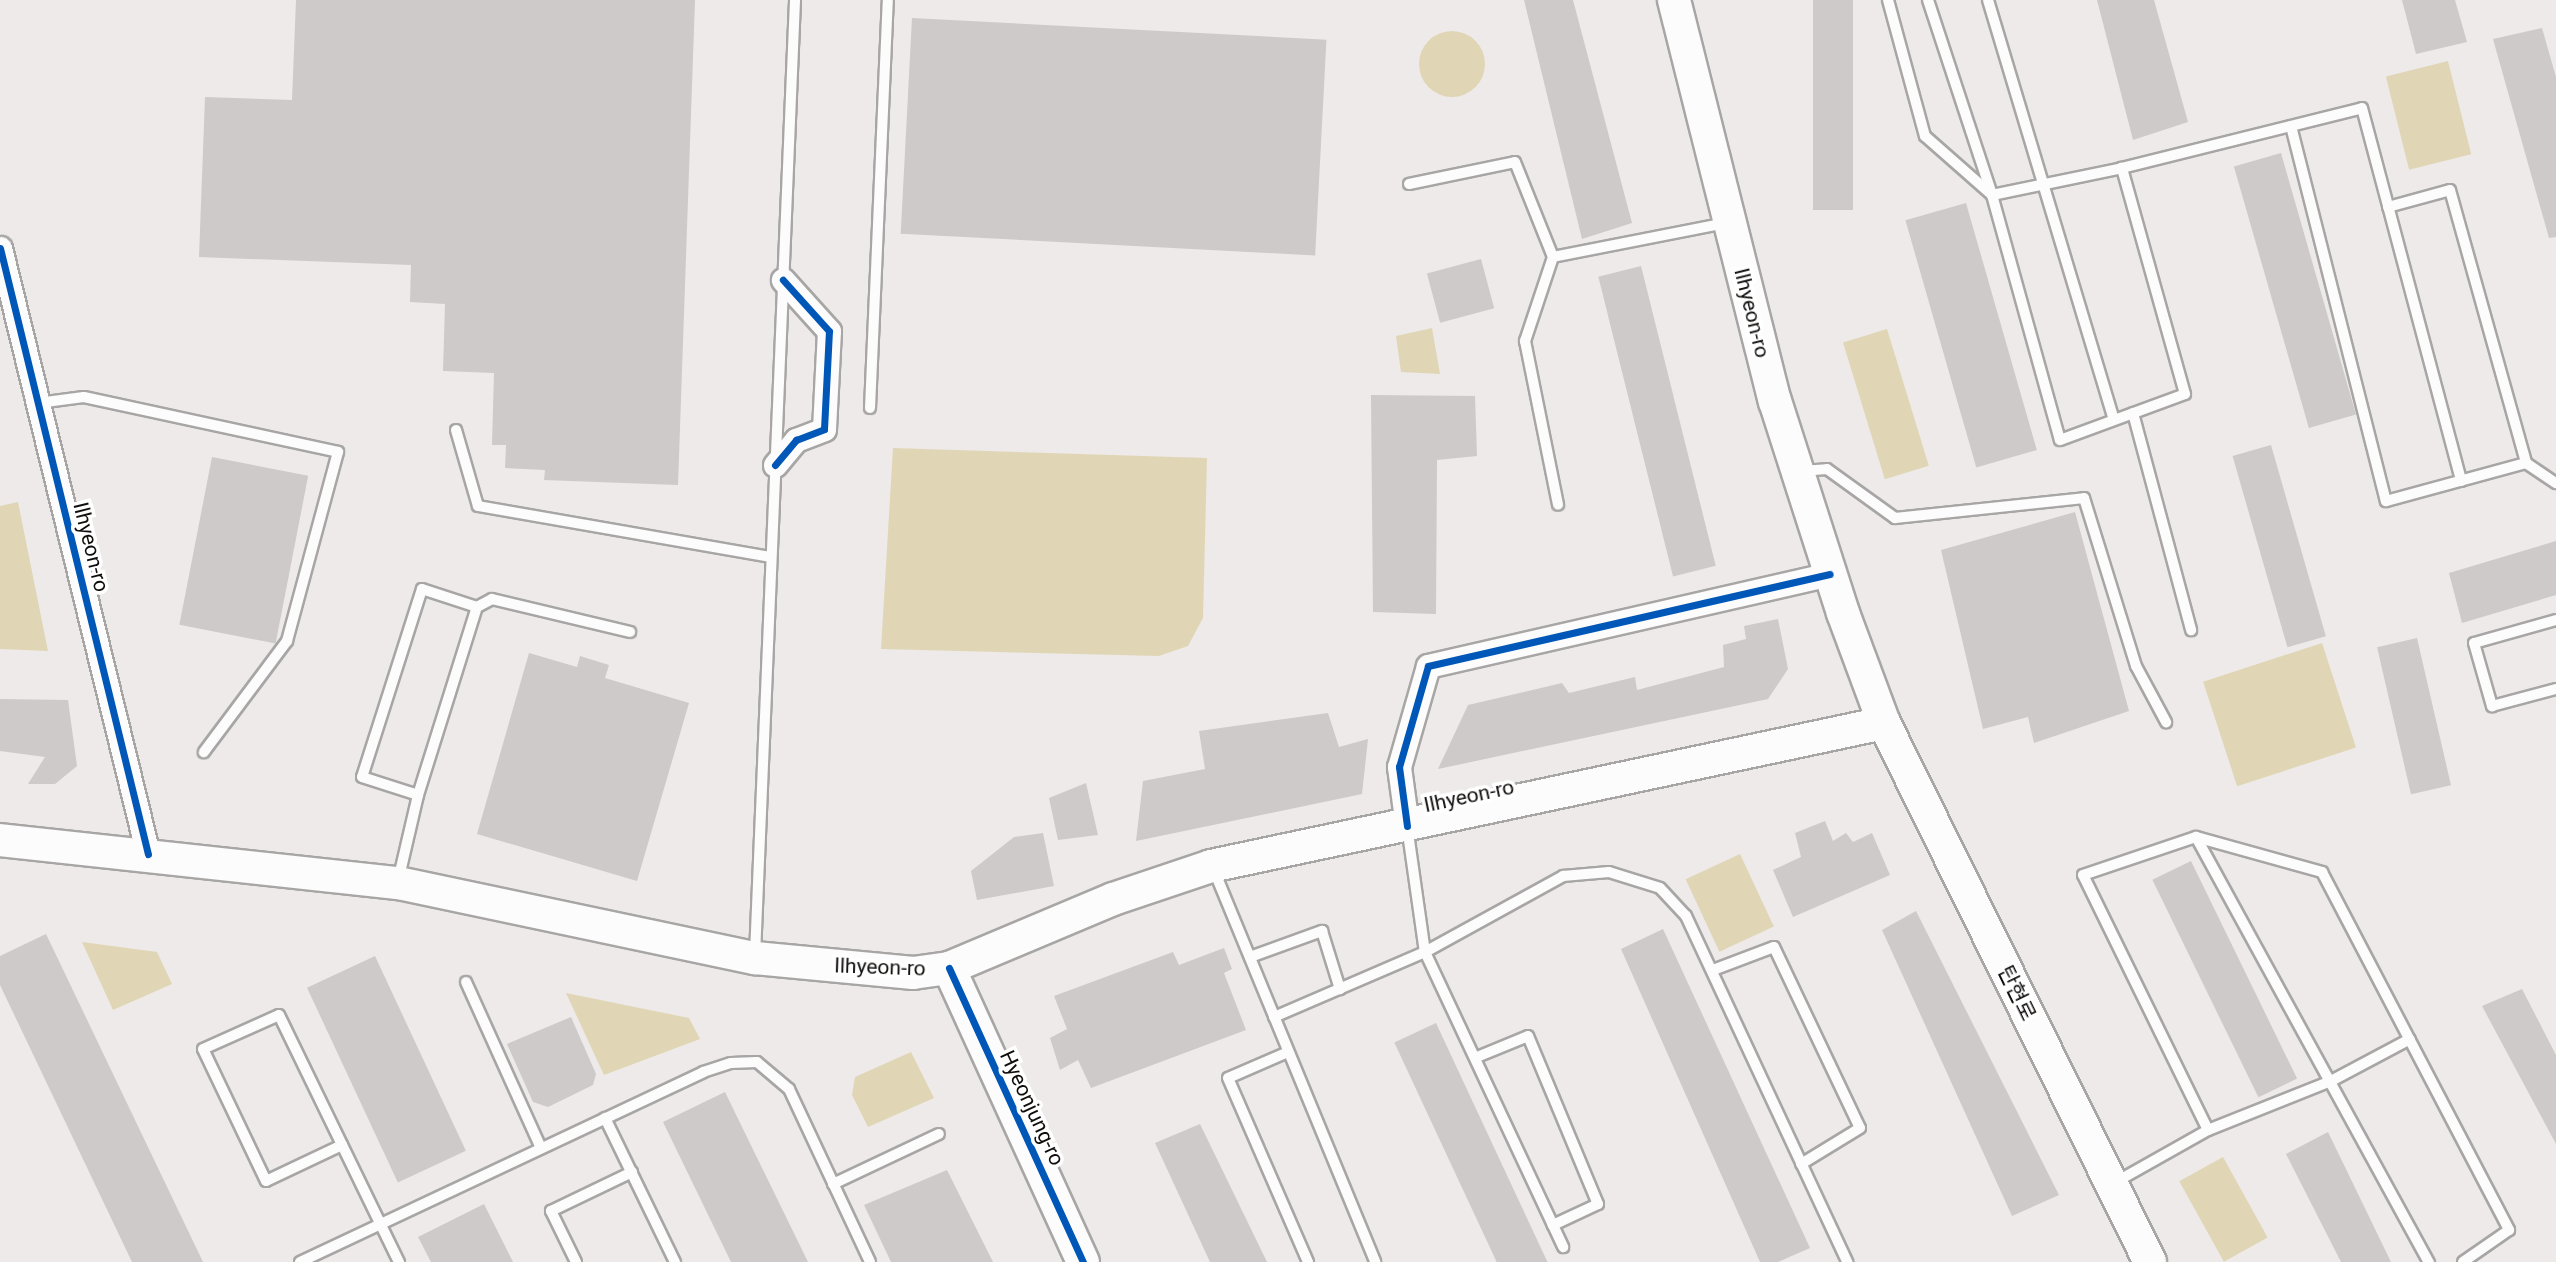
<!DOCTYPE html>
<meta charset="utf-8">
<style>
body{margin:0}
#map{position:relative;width:2556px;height:1262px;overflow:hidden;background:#edeae9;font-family:Roboto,"Noto Sans KR",sans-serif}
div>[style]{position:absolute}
.green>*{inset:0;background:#e0d6b5;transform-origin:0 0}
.round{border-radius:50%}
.building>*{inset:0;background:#cdcac9;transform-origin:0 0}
.roads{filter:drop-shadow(2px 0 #a8a6a5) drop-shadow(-2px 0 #a8a6a5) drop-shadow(0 2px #a8a6a5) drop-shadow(0 -2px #a8a6a5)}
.lane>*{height:10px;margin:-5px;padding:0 5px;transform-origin:5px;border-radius:5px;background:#fcfcfc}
.street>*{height:23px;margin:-11.5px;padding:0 11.5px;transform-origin:11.5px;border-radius:11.5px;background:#fcfcfc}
.secondary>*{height:32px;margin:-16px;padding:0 16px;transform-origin:16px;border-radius:16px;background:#fcfcfc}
.cycleway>*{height:7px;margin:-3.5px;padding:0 3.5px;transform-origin:3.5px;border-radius:3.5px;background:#0057b8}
span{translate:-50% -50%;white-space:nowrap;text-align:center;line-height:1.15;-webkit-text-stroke:7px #fff;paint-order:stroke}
.street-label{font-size:21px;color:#100e0d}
</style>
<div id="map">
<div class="green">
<i class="round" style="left:1419px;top:31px;width:66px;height:66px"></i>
<i style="left:2448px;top:61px;width:96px;height:64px;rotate:76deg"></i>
<i style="clip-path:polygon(1432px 328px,1440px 374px,1401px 372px,1396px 336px)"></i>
<i style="left:1887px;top:329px;width:143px;height:46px;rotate:73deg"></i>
<i style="clip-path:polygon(893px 448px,1207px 458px,1203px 618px,1188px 646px,1159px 656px,881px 649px)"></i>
<i style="clip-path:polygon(18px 502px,48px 651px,0 649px,0 506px)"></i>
<i style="left:2322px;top:643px;width:110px;height:125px;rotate:72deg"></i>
<i style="left:1740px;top:854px;width:80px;height:60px;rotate:65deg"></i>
<i style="clip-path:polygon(82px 942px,157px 952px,172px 984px,113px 1010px)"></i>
<i style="clip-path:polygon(566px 993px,689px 1018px,700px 1039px,604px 1075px)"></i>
<i style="clip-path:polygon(911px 1052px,934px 1098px,868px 1127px,852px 1095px,855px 1077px)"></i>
<i style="left:2223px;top:1157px;width:92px;height:50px;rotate:61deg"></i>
</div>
<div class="building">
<i style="clip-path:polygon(296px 0,695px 0,678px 485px,544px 480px,545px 470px,505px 468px,506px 445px,492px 445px,494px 373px,443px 371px,445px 304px,410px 302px,411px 265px,199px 257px,205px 97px,292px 100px)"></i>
<i style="clip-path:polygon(1524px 0,1573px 0,1632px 223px,1582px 239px)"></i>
<i style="left:1813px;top:0;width:40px;height:210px"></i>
<i style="clip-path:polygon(2097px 0,2154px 0,2188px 122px,2133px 140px)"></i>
<i style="clip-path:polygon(2402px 0,2455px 0,2467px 42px,2416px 54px)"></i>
<i style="left:912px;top:18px;width:415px;height:216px;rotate:3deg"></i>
<i style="clip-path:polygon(2542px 28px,2556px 77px,2556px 237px,2549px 238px,2493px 39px)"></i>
<i style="left:2281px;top:153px;width:272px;height:49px;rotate:74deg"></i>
<i style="left:1966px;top:203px;width:257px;height:63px;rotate:74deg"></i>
<i style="left:1481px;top:259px;width:51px;height:56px;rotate:75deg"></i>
<i style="left:1641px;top:266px;width:309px;height:44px;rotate:76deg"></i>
<i style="clip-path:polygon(1371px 395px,1475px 396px,1477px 456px,1437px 460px,1436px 614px,1373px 612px)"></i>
<i style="left:2271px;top:445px;width:199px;height:40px;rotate:74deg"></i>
<i style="left:212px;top:457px;width:98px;height:171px;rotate:11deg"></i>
<i style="clip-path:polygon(2075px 512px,2129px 711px,2034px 743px,2028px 717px,1983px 729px,1941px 550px)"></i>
<i style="clip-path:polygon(2556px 541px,2556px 595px,2462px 623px,2449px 573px)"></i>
<i style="clip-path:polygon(1778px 619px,1788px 669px,1768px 699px,1438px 769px,1468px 705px,1562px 683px,1569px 693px,1635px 677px,1637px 690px,1724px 667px,1723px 645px,1746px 639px,1744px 626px)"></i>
<i style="left:2417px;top:638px;width:151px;height:41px;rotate:77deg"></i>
<i style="clip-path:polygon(529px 653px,577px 667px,580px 656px,609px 665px,605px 678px,689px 703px,637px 881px,477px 834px)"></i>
<i style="clip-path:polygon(0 699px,68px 700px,77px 766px,55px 784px,28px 784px,45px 757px,0 751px)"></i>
<i style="clip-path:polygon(1328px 713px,1339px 747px,1368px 739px,1362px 794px,1136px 841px,1143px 781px,1205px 769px,1199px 731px)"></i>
<i style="clip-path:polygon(1086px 783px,1098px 835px,1058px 840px,1049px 798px)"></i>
<i style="clip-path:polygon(1825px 821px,1833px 841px,1846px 833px,1853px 842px,1872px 833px,1890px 875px,1793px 917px,1773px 870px,1801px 857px,1795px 833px)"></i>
<i style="clip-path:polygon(1043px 833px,1054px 886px,977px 900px,971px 871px,1014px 837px)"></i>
<i style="left:2191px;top:861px;width:242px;height:43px;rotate:64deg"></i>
<i style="clip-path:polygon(1916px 911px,2059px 1195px,2012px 1216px,1882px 930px)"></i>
<i style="clip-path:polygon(1663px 929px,1810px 1248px,1778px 1262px,1760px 1262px,1621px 949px)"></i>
<i style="clip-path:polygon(46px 934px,203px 1262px,132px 1262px,0 985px,0 956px)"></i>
<i style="clip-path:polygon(1224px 948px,1232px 969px,1224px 973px,1246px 1030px,1091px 1088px,1078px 1060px,1060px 1070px,1050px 1038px,1067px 1029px,1054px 996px,1173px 952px,1179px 965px)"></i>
<i style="left:375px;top:956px;width:215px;height:75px;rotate:65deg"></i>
<i style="clip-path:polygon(2522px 989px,2556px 1055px,2556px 1144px,2482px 1006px)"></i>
<i style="clip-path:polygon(571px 1017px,596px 1074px,593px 1085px,548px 1107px,533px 1102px,507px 1044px)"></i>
<i style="left:1436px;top:1023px;width:264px;height:46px;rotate:65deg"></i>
<i style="clip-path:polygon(725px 1092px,808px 1262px,731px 1262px,663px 1122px)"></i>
<i style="clip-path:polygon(1200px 1124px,1267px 1262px,1210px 1262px,1155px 1143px)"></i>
<i style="clip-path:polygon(2328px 1132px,2391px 1262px,2341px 1262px,2286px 1154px)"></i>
<i style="clip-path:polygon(947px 1170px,993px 1262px,891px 1262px,864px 1205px)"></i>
<i style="clip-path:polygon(484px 1204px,513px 1262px,431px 1262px,418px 1237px)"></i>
</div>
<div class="roads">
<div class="lane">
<i style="left:1888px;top:0;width:141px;rotate:74.8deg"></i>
<i style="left:1925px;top:136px;width:89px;rotate:41.4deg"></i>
<i style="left:1992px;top:195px;width:133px;rotate:-11.7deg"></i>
<i style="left:2122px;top:168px;width:247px;rotate:-14deg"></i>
<i style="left:2362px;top:108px;width:386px;rotate:75.1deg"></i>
<i style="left:1928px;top:0;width:205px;rotate:71.8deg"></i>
<i style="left:1992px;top:195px;width:254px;rotate:74.5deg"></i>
<i style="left:2060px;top:440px;width:133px;rotate:-20.2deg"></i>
<i style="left:2185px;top:394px;width:235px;rotate:-105.6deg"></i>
<i style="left:1988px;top:0;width:438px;rotate:73.3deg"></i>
<i style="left:2291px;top:126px;width:387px;rotate:75.8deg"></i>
<i style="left:2386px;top:501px;width:145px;rotate:-15.2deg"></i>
<i style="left:1409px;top:184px;width:108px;rotate:-11.7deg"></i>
<i style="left:1515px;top:162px;width:102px;rotate:68.2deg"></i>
<i style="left:1553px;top:257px;width:89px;rotate:108.4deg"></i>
<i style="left:1525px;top:341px;width:167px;rotate:78.6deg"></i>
<i style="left:2388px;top:207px;width:64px;rotate:-15.3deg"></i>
<i style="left:2450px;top:190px;width:283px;rotate:74.4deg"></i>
<i style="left:2526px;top:463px;width:36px;rotate:34deg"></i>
<i style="left:1553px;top:257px;width:177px;rotate:-11.1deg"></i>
<i style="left:38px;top:403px;width:46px;rotate:-7.4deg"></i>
<i style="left:84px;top:397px;width:260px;rotate:12.2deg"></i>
<i style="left:338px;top:452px;width:196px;rotate:105.1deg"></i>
<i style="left:287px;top:641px;width:139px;rotate:126.8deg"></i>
<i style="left:870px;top:408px;width:408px;rotate:-87.5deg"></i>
<i style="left:2133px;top:413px;width:225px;rotate:75deg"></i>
<i style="left:456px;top:430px;width:79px;rotate:73.9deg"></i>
<i style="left:478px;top:506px;width:297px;rotate:9.9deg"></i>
<i style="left:1800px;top:471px;width:27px;rotate:-4deg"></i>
<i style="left:1827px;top:469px;width:84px;rotate:35.8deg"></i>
<i style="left:1895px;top:518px;width:190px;rotate:-6deg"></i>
<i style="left:2084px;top:498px;width:176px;rotate:72.8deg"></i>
<i style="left:2136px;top:666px;width:64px;rotate:61.8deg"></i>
<i style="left:477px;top:607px;width:17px;rotate:-28deg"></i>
<i style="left:492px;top:599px;width:142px;rotate:13.4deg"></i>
<i style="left:2556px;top:620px;width:85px;rotate:164.3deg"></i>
<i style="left:2474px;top:643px;width:66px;rotate:74.1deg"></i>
<i style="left:2492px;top:706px;width:66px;rotate:-14.9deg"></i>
<i style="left:1407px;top:826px;width:127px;rotate:81.9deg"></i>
<i style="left:1425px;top:952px;width:326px;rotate:64.9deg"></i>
<i style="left:2196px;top:837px;width:485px;rotate:61.3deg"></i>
<i style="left:1213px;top:868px;width:426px;rotate:67.6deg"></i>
<i style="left:398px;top:881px;width:88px;rotate:-76.9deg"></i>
<i style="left:418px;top:795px;width:197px;rotate:-72.6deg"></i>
<i style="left:477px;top:607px;width:58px;rotate:-161.9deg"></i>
<i style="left:422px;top:589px;width:197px;rotate:107.7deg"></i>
<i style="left:362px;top:777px;width:59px;rotate:17.8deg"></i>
<i style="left:755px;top:955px;width:956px;rotate:-87.6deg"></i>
<i style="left:1250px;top:957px;width:77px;rotate:-19.9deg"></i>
<i style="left:1322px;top:931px;width:61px;rotate:72.8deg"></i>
<i style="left:1713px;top:970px;width:65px;rotate:-20.7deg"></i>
<i style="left:1774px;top:947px;width:200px;rotate:64.6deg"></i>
<i style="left:1860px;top:1128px;width:69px;rotate:148.6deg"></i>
<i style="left:466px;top:982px;width:182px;rotate:65.7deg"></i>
<i style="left:1274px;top:1017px;width:164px;rotate:-23.3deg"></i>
<i style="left:1425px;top:952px;width:158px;rotate:-28.8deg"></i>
<i style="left:1563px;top:876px;width:46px;rotate:-5deg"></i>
<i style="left:1609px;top:872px;width:53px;rotate:17.4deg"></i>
<i style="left:1660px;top:888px;width:38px;rotate:47deg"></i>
<i style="left:1686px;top:916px;width:382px;rotate:65deg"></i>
<i style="left:1288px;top:1052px;width:65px;rotate:156.6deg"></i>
<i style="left:1228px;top:1078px;width:201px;rotate:66.5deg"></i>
<i style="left:1477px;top:1057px;width:55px;rotate:-22.4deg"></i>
<i style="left:1528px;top:1036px;width:182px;rotate:67.4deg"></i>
<i style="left:1598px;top:1204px;width:50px;rotate:155deg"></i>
<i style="left:605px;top:1118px;width:160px;rotate:64.1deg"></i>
<i style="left:2208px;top:1130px;width:284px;rotate:-116.1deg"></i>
<i style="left:2083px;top:875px;width:119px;rotate:-18.6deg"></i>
<i style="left:2196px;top:837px;width:131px;rotate:15.5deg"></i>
<i style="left:2322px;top:872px;width:404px;rotate:62.4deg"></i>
<i style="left:2509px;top:1230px;width:56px;rotate:145.2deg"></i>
<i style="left:342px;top:1145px;width:84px;rotate:154.7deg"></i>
<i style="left:266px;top:1181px;width:146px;rotate:-115.5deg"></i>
<i style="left:203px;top:1049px;width:83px;rotate:-24.1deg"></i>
<i style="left:279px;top:1015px;width:275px;rotate:64.1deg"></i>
<i style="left:2114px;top:1183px;width:108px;rotate:-29.4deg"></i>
<i style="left:2208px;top:1130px;width:132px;rotate:-21.7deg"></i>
<i style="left:2331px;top:1081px;width:89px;rotate:-28deg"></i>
<i style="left:833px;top:1184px;width:117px;rotate:-25.3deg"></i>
<i style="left:300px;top:1262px;width:446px;rotate:-25.2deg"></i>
<i style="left:703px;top:1072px;width:29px;rotate:-18deg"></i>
<i style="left:731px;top:1063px;width:26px;rotate:-2deg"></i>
<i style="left:757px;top:1062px;width:42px;rotate:40.2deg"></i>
<i style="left:789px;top:1089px;width:191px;rotate:64.9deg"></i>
<i style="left:576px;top:1262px;width:57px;rotate:-116.1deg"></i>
<i style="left:551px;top:1211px;width:90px;rotate:-25.7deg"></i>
</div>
<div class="street">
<i style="left:0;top:248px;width:624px;rotate:76.28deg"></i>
<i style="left:775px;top:465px;width:33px;rotate:-50deg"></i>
<i style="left:796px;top:440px;width:30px;rotate:-21deg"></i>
<i style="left:824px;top:429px;width:98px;rotate:-87.1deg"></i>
<i style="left:829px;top:331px;width:69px;rotate:-132deg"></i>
<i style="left:1407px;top:826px;width:60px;rotate:-97.7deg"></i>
<i style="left:1399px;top:767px;width:105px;rotate:-74deg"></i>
<i style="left:1428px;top:666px;width:412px;rotate:-12.9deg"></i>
</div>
<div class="secondary">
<i style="left:1674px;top:0;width:414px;rotate:75.9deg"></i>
<i style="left:1775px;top:401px;width:223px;rotate:72.2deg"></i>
<i style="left:1843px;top:613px;width:117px;rotate:69.6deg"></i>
<i style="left:1884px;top:723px;width:601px;rotate:63.73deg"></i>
<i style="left:0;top:840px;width:400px;rotate:6.2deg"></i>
<i style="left:398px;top:883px;width:365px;rotate:11.9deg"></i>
<i style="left:755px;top:958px;width:159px;rotate:5.4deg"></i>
<i style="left:913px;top:973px;width:36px;rotate:-8deg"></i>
<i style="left:949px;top:968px;width:178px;rotate:-22.8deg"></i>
<i style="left:1113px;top:899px;width:103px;rotate:-18.6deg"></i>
<i style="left:1211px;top:866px;width:688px;rotate:-12deg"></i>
<i style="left:949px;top:968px;width:323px;rotate:65.5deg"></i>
</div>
</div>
<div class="cycleway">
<i style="left:0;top:248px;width:624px;rotate:76.28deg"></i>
<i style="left:775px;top:465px;width:33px;rotate:-50deg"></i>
<i style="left:796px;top:440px;width:30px;rotate:-21deg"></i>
<i style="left:824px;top:429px;width:98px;rotate:-87.1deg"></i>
<i style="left:829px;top:331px;width:69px;rotate:-132deg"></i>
<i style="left:1407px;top:826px;width:60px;rotate:-97.7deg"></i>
<i style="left:1399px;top:767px;width:105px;rotate:-74deg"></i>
<i style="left:1428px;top:666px;width:412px;rotate:-12.9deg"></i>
<i style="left:949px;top:968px;width:323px;rotate:65.5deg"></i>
</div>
<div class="street-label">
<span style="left:1752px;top:313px;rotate:76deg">Ilhyeon-ro</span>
<span style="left:91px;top:547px;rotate:76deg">Ilhyeon-ro</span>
<span style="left:1469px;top:796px;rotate:-12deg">Ilhyeon-ro</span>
<span style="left:880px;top:967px;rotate:2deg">Ilhyeon-ro</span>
<span style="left:2017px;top:993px;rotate:64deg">탄현로</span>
<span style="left:1032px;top:1108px;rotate:65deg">Hyeonjung-ro</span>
</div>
</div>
